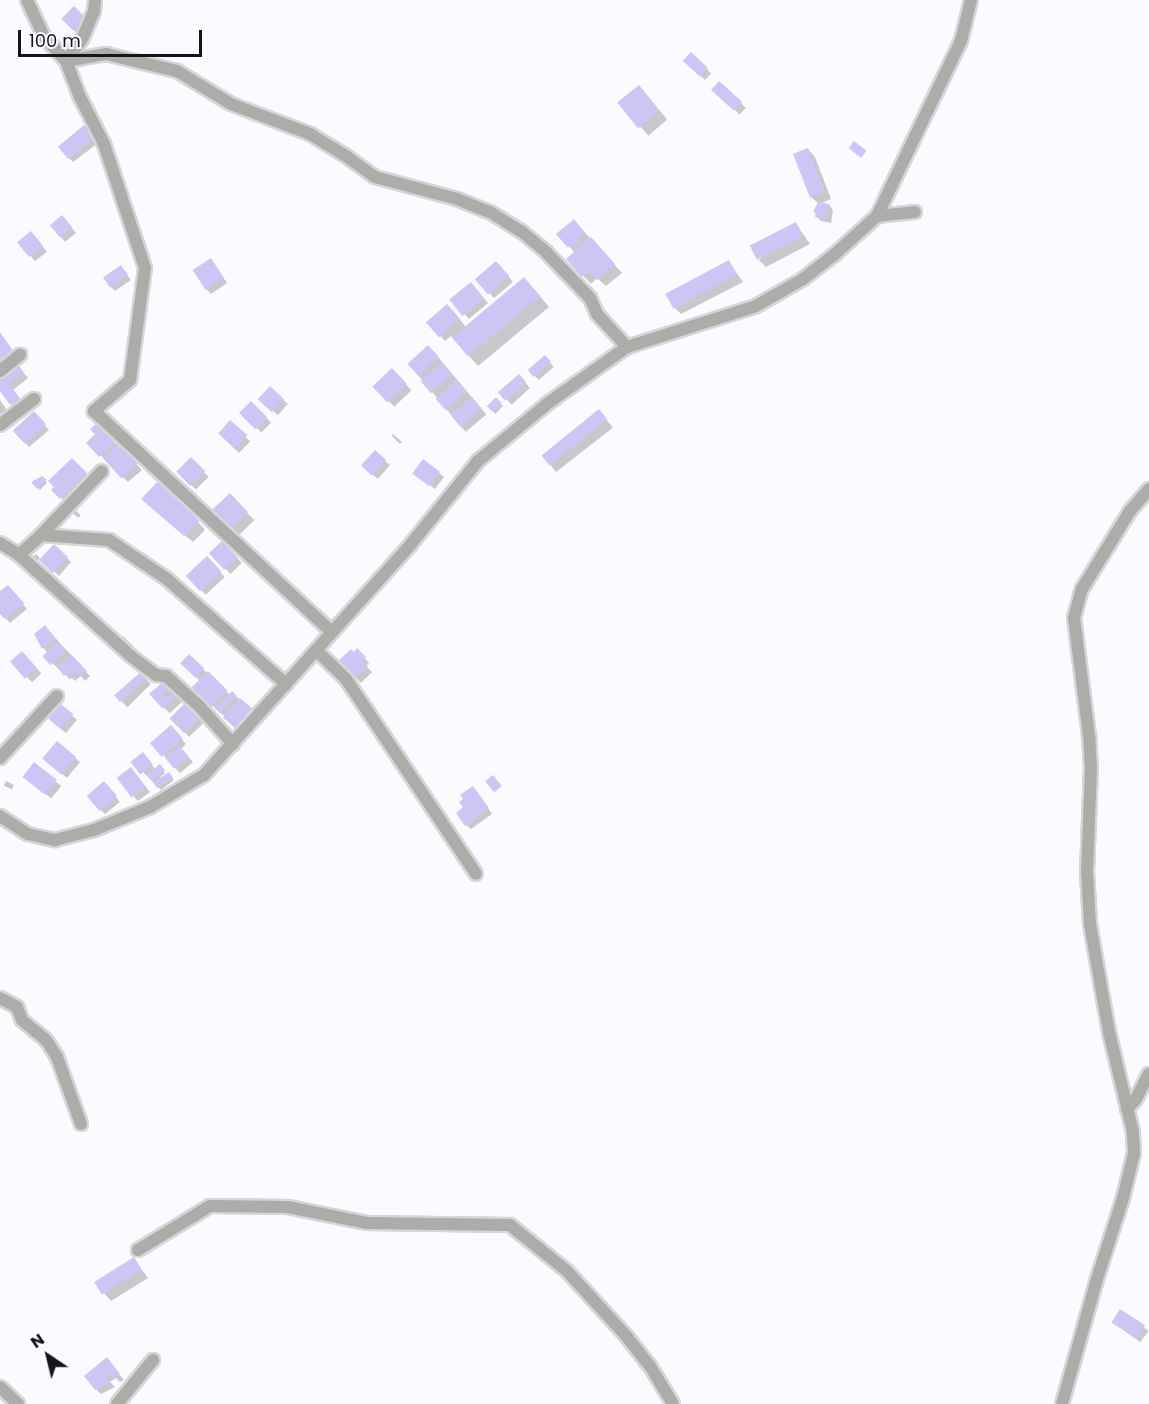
<!DOCTYPE html>
<style>
body{margin:0}
#map{position:relative;width:1149px;height:1404px;overflow:hidden;background:#fbfafe;font-family:Poppins,sans-serif}
div>[style]{position:absolute}
.shadow>*{inset:0;background:#0003;transform-origin:0 0}
.building>*{inset:0;background:#cfc5f5;transform-origin:0 0}
.roads{filter:drop-shadow(2px 0 #d6d6d9) drop-shadow(-2px 0 #d6d6d9) drop-shadow(0 2px #d6d6d9) drop-shadow(0 -2px #d6d6d9)}
.minor>*{height:12px;margin:-6px;padding:0 6px;transform-origin:6px;border-radius:6px;background:#adaca9}
span{translate:-50% -50%;white-space:nowrap;text-align:center;line-height:1.15;-webkit-text-stroke:4.5px #fbfafe;paint-order:stroke}
.north{position:absolute;left:18px;top:1326px;width:60px;height:60px;-webkit-text-stroke:4px #fbfafe;paint-order:stroke;rotate:325deg;font-size:16px;font-weight:700;line-height:24px;text-align:center;color:#161618}
.north::after{content:'';display:block;margin:auto;width:21px;height:27px;background:#161618;clip-path:polygon(50% 0,100% 100%,50% 72%,0 100%)}
.scale{position:absolute;left:18px;top:30px;width:184px;height:27px;box-sizing:border-box;border:3px solid #161618;border-top:0;padding-left:8px;font-size:18px;line-height:21px;white-space:nowrap;color:#161618;-webkit-text-stroke:4px #fbfafe;paint-order:stroke}
</style>
<div id="map">
<div class="shadow">
<i style="left:74px;top:8px;width:23px;height:16px;rotate:45deg"></i>
<i style="left:691px;top:54px;width:28px;height:9px;rotate:44deg"></i>
<i style="left:720px;top:83px;width:36px;height:9px;rotate:44deg"></i>
<i style="left:639px;top:87px;width:43px;height:25px;rotate:49deg"></i>
<i style="clip-path:polygon(89px 132px,98px 143px,73px 162px,69px 158px)"></i>
<i style="clip-path:polygon(808px 149px,815px 157px,831px 199px,820px 204px,829px 205px,833px 210px,831px 223px,821px 221px,816px 216px,815px 212px,819px 204px,811px 197px,795px 154px)"></i>
<i style="clip-path:polygon(66px 221px,76px 233px,65px 242px,51px 225px)"></i>
<i style="clip-path:polygon(796px 224px,810px 244px,766px 267px,759px 260px)"></i>
<i style="clip-path:polygon(578px 225px,622px 273px,606px 286px,597px 278px,591px 284px,568px 259px,575px 253px,569px 246px)"></i>
<i style="clip-path:polygon(35px 237px,47px 252px,35px 261px,19px 242px)"></i>
<i style="clip-path:polygon(729px 262px,743px 282px,681px 314px,674px 307px)"></i>
<i style="clip-path:polygon(215px 265px,227px 283px,211px 294px,206px 289px)"></i>
<i style="clip-path:polygon(121px 267px,131px 280px,115px 291px,110px 286px)"></i>
<i style="clip-path:polygon(501px 267px,513px 282px,494px 298px,477px 279px)"></i>
<i style="clip-path:polygon(476px 289px,488px 303px,469px 319px,452px 301px)"></i>
<i style="clip-path:polygon(534px 289px,549px 307px,478px 366px,451px 336px,445px 341px,428px 322px,452px 310px,466px 327px)"></i>
<i style="clip-path:polygon(0 333px,19px 359px,0 368px)"></i>
<i style="left:433px;top:351px;width:83px;height:27px;rotate:50deg"></i>
<i style="left:545px;top:357px;width:13px;height:20px;rotate:48deg"></i>
<i style="left:392px;top:370px;width:28px;height:24px;rotate:46deg"></i>
<i style="clip-path:polygon(22px 371px,28px 378px,13px 390px,23px 404px,16px 409px,0 389px,0 379px)"></i>
<i style="left:519px;top:376px;width:16px;height:25px;rotate:47deg"></i>
<i style="left:270px;top:388px;width:24px;height:15px;rotate:42deg"></i>
<i style="left:496px;top:399px;width:10px;height:11px;rotate:45deg"></i>
<i style="clip-path:polygon(0 400px,9px 413px,0 420px)"></i>
<i style="left:251px;top:403px;width:28px;height:14px;rotate:44deg"></i>
<i style="clip-path:polygon(38px 418px,49px 430px,29px 447px,14px 430px)"></i>
<i style="left:606px;top:419px;width:11px;height:72px;rotate:52deg"></i>
<i style="left:230px;top:422px;width:28px;height:16px;rotate:44deg"></i>
<i style="clip-path:polygon(97px 425px,142px 470px,128px 482px,88px 443px,97px 434px,92px 429px)"></i>
<i style="clip-path:polygon(393px 434px,402px 442px,400px 444px,391px 435px)"></i>
<i style="left:191px;top:459px;width:25px;height:18px;rotate:45deg"></i>
<i style="clip-path:polygon(72px 460px,93px 482px,69px 505px,53px 490px)"></i>
<i style="clip-path:polygon(385px 461px,390px 465px,378px 479px,367px 470px)"></i>
<i style="clip-path:polygon(439px 473px,444px 477px,435px 489px,419px 477px)"></i>
<i style="clip-path:polygon(42px 478px,47px 483px,40px 490px,33px 482px)"></i>
<i style="clip-path:polygon(168px 488px,205px 530px,193px 542px,150px 506px)"></i>
<i style="left:230px;top:495px;width:35px;height:25px;rotate:46deg"></i>
<i style="left:74px;top:509px;width:9px;height:4px;rotate:41deg"></i>
<i style="left:222px;top:543px;width:28px;height:16px;rotate:45deg"></i>
<i style="clip-path:polygon(36px 554px,42px 560px,67px 558px,71px 562px,59px 576px,40px 558px,36px 562px,32px 558px)"></i>
<i style="left:207px;top:558px;width:26px;height:26px;rotate:47deg"></i>
<i style="clip-path:polygon(12px 591px,27px 609px,10px 623px,0 612px,0 593px)"></i>
<i style="clip-path:polygon(50px 632px,90px 676px,85px 681px,81px 676px,75px 681px,72px 678px,70px 679px,44px 656px,48px 653px,39px 643px)"></i>
<i style="clip-path:polygon(123px 636px,139px 652px,136px 655px,121px 639px)"></i>
<i style="clip-path:polygon(357px 650px,369px 663px,366px 666px,372px 672px,361px 683px,340px 661px)"></i>
<i style="left:22px;top:653px;width:28px;height:13px;rotate:46deg"></i>
<i style="clip-path:polygon(189px 656px,230px 695px,232px 693px,258px 715px,226px 717px,218px 711px,194px 688px,200px 681px,182px 664px)"></i>
<i style="left:141px;top:674px;width:14px;height:33px;rotate:45deg"></i>
<i style="left:165px;top:682px;width:26px;height:18px;rotate:47deg"></i>
<i style="left:188px;top:702px;width:26px;height:23px;rotate:47deg"></i>
<i style="clip-path:polygon(58px 703px,77px 720px,66px 733px,51px 721px)"></i>
<i style="clip-path:polygon(176px 732px,186px 744px,181px 749px,193px 762px,180px 773px,163px 755px)"></i>
<i style="clip-path:polygon(75px 758px,80px 762px,67px 778px,49px 763px)"></i>
<i style="clip-path:polygon(147px 759px,156px 770px,160px 766px,165px 773px,160px 777px,162px 779px,169px 774px,174px 780px,161px 790px,133px 762px)"></i>
<i style="left:34px;top:764px;width:35px;height:16px;rotate:39deg"></i>
<i style="clip-path:polygon(135px 774px,150px 792px,138px 801px,134px 797px)"></i>
<i style="left:6px;top:781px;width:9px;height:5px;rotate:27deg"></i>
<i style="clip-path:polygon(108px 788px,120px 802px,105px 814px,101px 810px)"></i>
<i style="clip-path:polygon(477px 793px,492px 814px,471px 829px,466px 825px)"></i>
<i style="clip-path:polygon(134px 1259px,148px 1278px,111px 1301px,104px 1293px)"></i>
<i style="left:1121px;top:1311px;width:34px;height:14px;rotate:36deg"></i>
<i style="clip-path:polygon(111px 1364px,124px 1380px,120px 1382px,116px 1378px,110px 1382px,115px 1387px,101px 1394px,96px 1389px)"></i>
</div>
<div class="building">
<i style="left:74px;top:6px;width:17px;height:18px;rotate:45deg"></i>
<i style="left:691px;top:52px;width:23px;height:12px;rotate:43deg"></i>
<i style="left:719px;top:81px;width:31px;height:12px;rotate:42deg"></i>
<i style="left:639px;top:85px;width:33px;height:28px;rotate:51deg"></i>
<i style="left:84px;top:125px;width:16px;height:34px;rotate:50deg"></i>
<i style="left:854px;top:141px;width:16px;height:9px;rotate:38deg"></i>
<i style="left:808px;top:148px;width:47px;height:16px;rotate:69deg"></i>
<i style="clip-path:polygon(818px 202px,829px 204px,826px 219px,815px 217px,816px 213px,813px 212px)"></i>
<i style="left:62px;top:215px;width:16px;height:16px;rotate:50deg"></i>
<i style="clip-path:polygon(574px 219px,585px 233px,579px 238px,581px 241px,574px 247px,571px 244px,568px 248px,556px 234px)"></i>
<i style="left:796px;top:222px;width:16px;height:52px;rotate:63deg"></i>
<i style="left:31px;top:231px;width:19px;height:18px;rotate:51deg"></i>
<i style="clip-path:polygon(591px 237px,615px 264px,597px 280px,589px 271px,582px 277px,566px 259px)"></i>
<i style="left:211px;top:258px;width:24px;height:22px;rotate:57deg"></i>
<i style="left:729px;top:260px;width:17px;height:72px;rotate:62deg"></i>
<i style="left:496px;top:261px;width:20px;height:28px;rotate:49deg"></i>
<i style="left:121px;top:265px;width:12px;height:22px;rotate:55deg"></i>
<i style="left:524px;top:277px;width:25px;height:94px;rotate:50deg"></i>
<i style="left:471px;top:282px;width:21px;height:28px;rotate:51deg"></i>
<i style="left:447px;top:304px;width:20px;height:28px;rotate:49deg"></i>
<i style="clip-path:polygon(0 332px,13px 351px,0 360px)"></i>
<i style="left:428px;top:345px;width:16px;height:28px;rotate:47deg"></i>
<i style="left:545px;top:355px;width:9px;height:23px;rotate:49deg"></i>
<i style="left:442px;top:363px;width:16px;height:28px;rotate:50deg"></i>
<i style="clip-path:polygon(18px 364px,24px 373px,9px 384px,20px 398px,10px 405px,0 391px,0 377px)"></i>
<i style="left:392px;top:368px;width:22px;height:27px;rotate:47deg"></i>
<i style="left:519px;top:374px;width:11px;height:28px;rotate:49deg"></i>
<i style="left:456px;top:380px;width:16px;height:28px;rotate:47deg"></i>
<i style="left:270px;top:386px;width:19px;height:18px;rotate:43deg"></i>
<i style="left:472px;top:397px;width:16px;height:28px;rotate:50deg"></i>
<i style="left:496px;top:397px;width:8px;height:13px;rotate:45deg"></i>
<i style="left:251px;top:401px;width:23px;height:17px;rotate:45deg"></i>
<i style="left:599px;top:409px;width:13px;height:74px;rotate:51deg"></i>
<i style="left:34px;top:411px;width:18px;height:29px;rotate:47deg"></i>
<i style="left:230px;top:420px;width:23px;height:18px;rotate:41deg"></i>
<i style="clip-path:polygon(97px 423px,115px 439px,111px 442px,113px 444px,99px 457px,86px 443px,99px 430px,94px 434px,90px 429px)"></i>
<i style="left:119px;top:443px;width:28px;height:22px;rotate:48deg"></i>
<i style="left:375px;top:450px;width:15px;height:21px;rotate:42deg"></i>
<i style="left:191px;top:457px;width:20px;height:21px;rotate:45deg"></i>
<i style="clip-path:polygon(72px 458px,87px 473px,60px 499px,51px 490px,54px 487px,48px 481px)"></i>
<i style="left:423px;top:459px;width:21px;height:18px;rotate:37deg"></i>
<i style="clip-path:polygon(42px 476px,47px 480px,37px 489px,31px 482px)"></i>
<i style="clip-path:polygon(160px 479px,199px 521px,184px 536px,141px 499px)"></i>
<i style="left:230px;top:493px;width:26px;height:28px;rotate:47deg"></i>
<i style="left:222px;top:541px;width:23px;height:18px;rotate:47deg"></i>
<i style="left:54px;top:544px;width:19px;height:22px;rotate:43deg"></i>
<i style="left:207px;top:556px;width:21px;height:29px;rotate:47deg"></i>
<i style="clip-path:polygon(8px 585px,24px 603px,5px 619px,0 614px,0 591px)"></i>
<i style="clip-path:polygon(45px 625px,56px 639px,42px 649px,34px 634px)"></i>
<i style="left:58px;top:642px;width:12px;height:21px;rotate:48deg"></i>
<i style="clip-path:polygon(357px 648px,366px 657px,362px 661px,368px 667px,355px 679px,338px 661px,351px 649px,354px 652px)"></i>
<i style="left:22px;top:651px;width:23px;height:16px;rotate:49deg"></i>
<i style="clip-path:polygon(71px 654px,87px 671px,80px 677px,75px 672px,69px 677px,66px 674px,64px 676px,57px 667px)"></i>
<i style="left:189px;top:654px;width:21px;height:13px;rotate:43deg"></i>
<i style="left:142px;top:671px;width:9px;height:37px;rotate:49deg"></i>
<i style="left:208px;top:671px;width:28px;height:23px;rotate:45deg"></i>
<i style="clip-path:polygon(165px 680px,171px 687px,162px 695px,166px 699px,175px 691px,179px 695px,163px 709px,149px 694px)"></i>
<i style="left:232px;top:691px;width:7px;height:24px;rotate:45deg"></i>
<i style="left:240px;top:698px;width:18px;height:26px;rotate:41deg"></i>
<i style="left:188px;top:700px;width:21px;height:26px;rotate:45deg"></i>
<i style="left:57px;top:701px;width:21px;height:19px;rotate:39deg"></i>
<i style="left:171px;top:725px;width:18px;height:28px;rotate:49deg"></i>
<i style="left:57px;top:741px;width:25px;height:23px;rotate:40deg"></i>
<i style="left:180px;top:746px;width:14px;height:19px;rotate:51deg"></i>
<i style="left:143px;top:752px;width:16px;height:16px;rotate:52deg"></i>
<i style="left:34px;top:762px;width:29px;height:19px;rotate:38deg"></i>
<i style="left:160px;top:764px;width:8px;height:17px;rotate:50deg"></i>
<i style="left:131px;top:767px;width:25px;height:18px;rotate:53deg"></i>
<i style="left:169px;top:772px;width:7px;height:19px;rotate:56deg"></i>
<i style="left:493px;top:775px;width:14px;height:10px;rotate:51deg"></i>
<i style="left:104px;top:781px;width:20px;height:23px;rotate:49deg"></i>
<i style="clip-path:polygon(473px 786px,489px 808px,465px 826px,456px 813px,463px 807px,459px 802px,463px 799px,460px 795px)"></i>
<i style="left:134px;top:1257px;width:15px;height:47px;rotate:58deg"></i>
<i style="left:1120px;top:1309px;width:30px;height:16px;rotate:33deg"></i>
<i style="clip-path:polygon(107px 1357px,120px 1374px,114px 1379px,110px 1374px,107px 1377px,111px 1382px,95px 1390px,84px 1376px)"></i>
</div>
<div class="roads">
<div class="minor">
<i style="left:27px;top:0;width:40px;rotate:65deg"></i>
<i style="left:44px;top:36px;width:33px;rotate:49deg"></i>
<i style="left:66px;top:61px;width:41px;rotate:-9.9deg"></i>
<i style="left:106px;top:54px;width:73px;rotate:13.5deg"></i>
<i style="left:177px;top:71px;width:63px;rotate:31.4deg"></i>
<i style="left:231px;top:104px;width:85px;rotate:20.8deg"></i>
<i style="left:310px;top:134px;width:42px;rotate:31.4deg"></i>
<i style="left:346px;top:156px;width:36px;rotate:36deg"></i>
<i style="left:375px;top:177px;width:85px;rotate:15deg"></i>
<i style="left:457px;top:199px;width:35px;rotate:22deg"></i>
<i style="left:490px;top:212px;width:36px;rotate:32deg"></i>
<i style="left:521px;top:231px;width:33px;rotate:40deg"></i>
<i style="left:546px;top:252px;width:64px;rotate:46.3deg"></i>
<i style="left:590px;top:298px;width:17px;rotate:66deg"></i>
<i style="left:597px;top:314px;width:45px;rotate:47.7deg"></i>
<i style="left:95px;top:0;width:11px;rotate:95deg"></i>
<i style="left:94px;top:11px;width:30px;rotate:113deg"></i>
<i style="left:82px;top:39px;width:27px;rotate:126deg"></i>
<i style="left:66px;top:61px;width:39px;rotate:69deg"></i>
<i style="left:80px;top:97px;width:53px;rotate:62.9deg"></i>
<i style="left:104px;top:144px;width:131px;rotate:71.7deg"></i>
<i style="left:145px;top:268px;width:113px;rotate:97.6deg"></i>
<i style="left:130px;top:380px;width:48px;rotate:139.3deg"></i>
<i style="left:94px;top:411px;width:325px;rotate:42.9deg"></i>
<i style="left:877px;top:216px;width:38px;rotate:-6deg"></i>
<i style="left:0;top:371px;width:26px;rotate:-39deg"></i>
<i style="left:0;top:425px;width:43px;rotate:-37.4deg"></i>
<i style="left:41px;top:535px;width:88px;rotate:-46.4deg"></i>
<i style="left:0;top:543px;width:22px;rotate:32deg"></i>
<i style="left:19px;top:555px;width:30px;rotate:-42deg"></i>
<i style="left:41px;top:535px;width:68px;rotate:4.2deg"></i>
<i style="left:109px;top:540px;width:70px;rotate:33.9deg"></i>
<i style="left:167px;top:579px;width:159px;rotate:41.4deg"></i>
<i style="left:19px;top:555px;width:152px;rotate:42.1deg"></i>
<i style="left:132px;top:657px;width:30px;rotate:37deg"></i>
<i style="left:156px;top:675px;width:10px;rotate:6deg"></i>
<i style="left:166px;top:676px;width:45px;rotate:42.3deg"></i>
<i style="left:199px;top:706px;width:51px;rotate:48.2deg"></i>
<i style="left:316px;top:650px;width:42px;rotate:44deg"></i>
<i style="left:346px;top:679px;width:234px;rotate:56.3deg"></i>
<i style="left:0;top:758px;width:84px;rotate:-47.4deg"></i>
<i style="left:0;top:816px;width:33px;rotate:33deg"></i>
<i style="left:28px;top:834px;width:28px;rotate:13deg"></i>
<i style="left:55px;top:840px;width:40px;rotate:-14.4deg"></i>
<i style="left:94px;top:830px;width:61px;rotate:-22.3deg"></i>
<i style="left:150px;top:807px;width:63px;rotate:-30.7deg"></i>
<i style="left:204px;top:775px;width:310px;rotate:-48.1deg"></i>
<i style="left:411px;top:544px;width:107px;rotate:-51.1deg"></i>
<i style="left:478px;top:461px;width:89px;rotate:-39.6deg"></i>
<i style="left:547px;top:404px;width:98px;rotate:-35.5deg"></i>
<i style="left:627px;top:347px;width:135px;rotate:-17.6deg"></i>
<i style="left:756px;top:306px;width:54px;rotate:-29.9deg"></i>
<i style="left:803px;top:279px;width:41px;rotate:-38deg"></i>
<i style="left:835px;top:254px;width:57px;rotate:-42.1deg"></i>
<i style="left:877px;top:216px;width:194px;rotate:-64.4deg"></i>
<i style="left:961px;top:41px;width:42px;rotate:-76.3deg"></i>
<i style="left:0;top:998px;width:19px;rotate:28deg"></i>
<i style="left:17px;top:1007px;width:14px;rotate:69deg"></i>
<i style="left:22px;top:1020px;width:31px;rotate:40deg"></i>
<i style="left:46px;top:1040px;width:20px;rotate:57deg"></i>
<i style="left:57px;top:1057px;width:71px;rotate:70.3deg"></i>
<i style="left:1127px;top:1109px;width:13px;rotate:-48deg"></i>
<i style="left:1136px;top:1099px;width:28px;rotate:-63deg"></i>
<i style="left:138px;top:1250px;width:84px;rotate:-31.4deg"></i>
<i style="left:210px;top:1206px;width:78px;rotate:0.7deg"></i>
<i style="left:288px;top:1207px;width:81px;rotate:11.4deg"></i>
<i style="left:367px;top:1223px;width:143px;rotate:0.8deg"></i>
<i style="left:510px;top:1225px;width:73px;rotate:38.9deg"></i>
<i style="left:567px;top:1271px;width:89px;rotate:47.7deg"></i>
<i style="left:627px;top:1337px;width:37px;rotate:52deg"></i>
<i style="left:650px;top:1366px;width:44px;rotate:58.8deg"></i>
<i style="left:0;top:1387px;width:25px;rotate:43deg"></i>
<i style="left:117px;top:1404px;width:57px;rotate:-50.7deg"></i>
<i style="left:1062px;top:1404px;width:130px;rotate:-74.4deg"></i>
<i style="left:1097px;top:1279px;width:85px;rotate:-72.2deg"></i>
<i style="left:1123px;top:1198px;width:46px;rotate:-76.3deg"></i>
<i style="left:1134px;top:1153px;width:21px;rotate:-93deg"></i>
<i style="left:1133px;top:1132px;width:103px;rotate:-103.5deg"></i>
<i style="left:1109px;top:1032px;width:110px;rotate:-100deg"></i>
<i style="left:1090px;top:924px;width:52px;rotate:-93.3deg"></i>
<i style="left:1087px;top:872px;width:102px;rotate:-87.8deg"></i>
<i style="left:1091px;top:770px;width:34px;rotate:-93deg"></i>
<i style="left:1089px;top:736px;width:119px;rotate:-97.2deg"></i>
<i style="left:1074px;top:618px;width:30px;rotate:-75deg"></i>
<i style="left:1082px;top:589px;width:92px;rotate:-58.4deg"></i>
<i style="left:1130px;top:511px;width:29px;rotate:-49deg"></i>
</div>
</div>
<div class="north">N</div>
<div class="scale">100 m</div>
</div>
